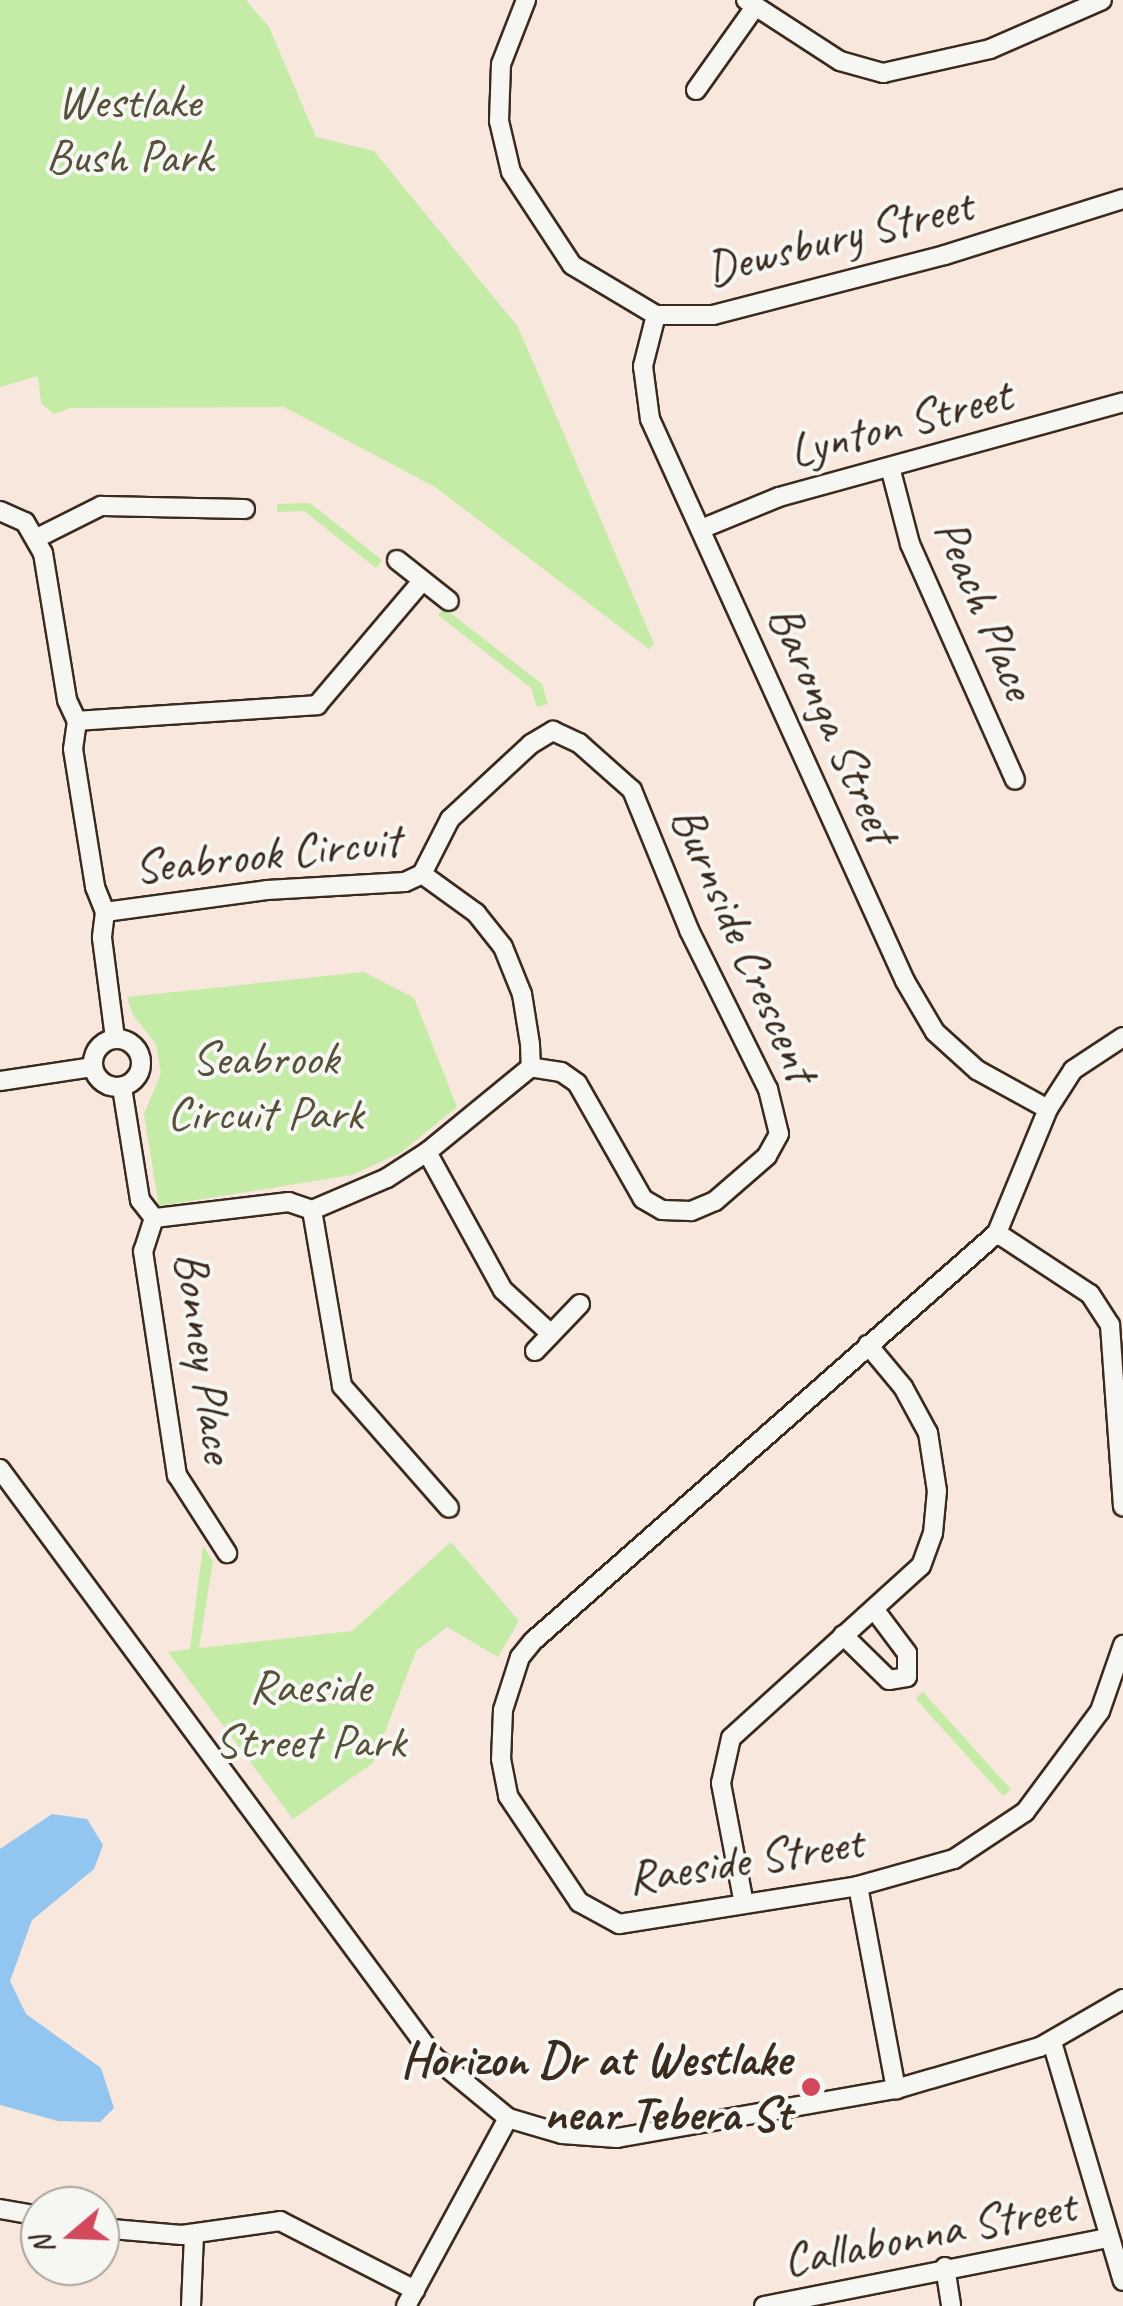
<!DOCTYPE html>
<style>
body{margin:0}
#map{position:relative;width:1123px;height:2306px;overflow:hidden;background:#f7e7dc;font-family:Caveat,sans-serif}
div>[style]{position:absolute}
.green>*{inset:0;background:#c4eca7;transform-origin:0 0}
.water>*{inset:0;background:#92c5ef}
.roads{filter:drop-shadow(2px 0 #3b2a1e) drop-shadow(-2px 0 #3b2a1e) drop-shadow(0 2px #3b2a1e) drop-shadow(0 -2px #3b2a1e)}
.minor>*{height:18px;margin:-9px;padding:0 9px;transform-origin:9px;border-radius:9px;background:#f6f6f2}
.minor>.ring{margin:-9px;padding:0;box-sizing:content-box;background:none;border:18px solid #f6f6f2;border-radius:50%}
.dots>*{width:28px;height:28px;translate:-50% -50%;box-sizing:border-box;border:5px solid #f6f6f2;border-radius:50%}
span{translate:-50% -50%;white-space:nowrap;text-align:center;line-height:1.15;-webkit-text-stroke:8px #f6f6f2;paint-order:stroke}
.park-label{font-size:48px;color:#565139}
.street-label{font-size:48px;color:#3b2a1e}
.poi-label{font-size:48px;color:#3b2a1e;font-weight:700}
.right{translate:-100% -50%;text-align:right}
.north{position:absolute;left:20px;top:2186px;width:100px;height:100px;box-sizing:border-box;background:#f6f6f2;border:2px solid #aba49d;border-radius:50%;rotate:251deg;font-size:28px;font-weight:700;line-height:40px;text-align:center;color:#3b2a1e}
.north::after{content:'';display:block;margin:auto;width:35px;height:45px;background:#d1495b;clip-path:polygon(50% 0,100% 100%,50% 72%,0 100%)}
</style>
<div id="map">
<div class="green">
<i style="clip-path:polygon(0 0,246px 0,269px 27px,316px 137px,374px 151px,518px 327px,654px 644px,649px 649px,435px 487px,284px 407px,70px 408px,54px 414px,41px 403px,38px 376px,0 387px)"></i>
<i style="clip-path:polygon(310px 503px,382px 560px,376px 568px,304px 511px,277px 512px,277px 504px)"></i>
<i style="clip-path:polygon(444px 608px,542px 684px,548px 704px,537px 707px,531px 688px,438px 615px)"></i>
<i style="clip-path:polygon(364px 972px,414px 998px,457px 1107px,400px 1153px,352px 1175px,159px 1206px,144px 1114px,161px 1073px,156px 1044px,133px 1015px,127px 997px)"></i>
<i style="clip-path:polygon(451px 1542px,519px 1621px,498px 1657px,447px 1627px,416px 1651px,373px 1763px,293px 1819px,168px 1652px,190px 1649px,203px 1546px,213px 1561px,199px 1648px,352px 1631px)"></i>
<i style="left:923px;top:1692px;width:131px;height:10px;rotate:48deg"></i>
</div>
<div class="water">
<i style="clip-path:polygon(52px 1814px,87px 1819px,103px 1845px,94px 1869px,32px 1920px,10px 1981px,26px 2014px,101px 2068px,114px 2108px,100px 2122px,58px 2121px,0 2105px,0 1849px)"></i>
</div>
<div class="roads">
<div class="minor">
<i style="left:526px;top:0;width:69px;rotate:111.3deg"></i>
<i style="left:501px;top:64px;width:57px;rotate:92deg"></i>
<i style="left:499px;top:121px;width:52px;rotate:76.8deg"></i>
<i style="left:511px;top:172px;width:111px;rotate:56.7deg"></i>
<i style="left:572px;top:265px;width:98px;rotate:30.8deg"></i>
<i style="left:656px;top:315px;width:57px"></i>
<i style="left:713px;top:315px;width:240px;rotate:-14.5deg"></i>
<i style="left:945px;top:255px;width:187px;rotate:-17.5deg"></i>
<i style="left:746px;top:0;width:112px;rotate:33deg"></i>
<i style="left:840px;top:61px;width:45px;rotate:15.6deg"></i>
<i style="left:883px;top:73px;width:110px;rotate:-12.6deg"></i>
<i style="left:990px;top:49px;width:122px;rotate:-23.6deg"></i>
<i style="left:696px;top:90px;width:102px;rotate:-54.6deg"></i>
<i style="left:656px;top:315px;width:53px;rotate:104.3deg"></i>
<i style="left:643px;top:366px;width:53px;rotate:82.5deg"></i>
<i style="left:650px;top:419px;width:617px;rotate:65.59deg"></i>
<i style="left:905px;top:981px;width:59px;rotate:59.5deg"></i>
<i style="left:935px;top:1032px;width:57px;rotate:42.1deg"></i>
<i style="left:977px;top:1070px;width:81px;rotate:28.8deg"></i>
<i style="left:890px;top:467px;width:80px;rotate:75.4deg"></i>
<i style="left:910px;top:544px;width:258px;rotate:66deg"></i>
<i style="left:0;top:511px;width:27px;rotate:24deg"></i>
<i style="left:25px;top:522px;width:36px;rotate:60deg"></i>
<i style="left:43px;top:553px;width:149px;rotate:80.7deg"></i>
<i style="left:67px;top:700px;width:23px;rotate:65deg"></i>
<i style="left:77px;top:721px;width:28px;rotate:98deg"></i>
<i style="left:73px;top:749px;width:140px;rotate:80.9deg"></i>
<i style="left:95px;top:887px;width:27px;rotate:68deg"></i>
<i style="left:105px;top:912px;width:26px;rotate:97deg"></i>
<i style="left:102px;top:938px;width:101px;rotate:82.6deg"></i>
<i style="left:701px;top:529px;width:84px;rotate:-22.3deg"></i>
<i style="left:779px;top:497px;width:357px;rotate:-15.4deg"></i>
<i style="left:37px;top:538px;width:72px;rotate:-26.6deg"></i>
<i style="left:101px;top:506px;width:144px;rotate:1.2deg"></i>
<i style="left:397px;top:560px;width:66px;rotate:38.3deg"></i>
<i style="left:77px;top:721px;width:241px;rotate:-3.8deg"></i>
<i style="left:317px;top:705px;width:162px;rotate:-49.7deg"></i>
<i style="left:422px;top:874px;width:62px;rotate:-63deg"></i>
<i style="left:450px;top:819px;width:110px;rotate:-42.8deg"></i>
<i style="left:531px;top:744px;width:26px;rotate:-31deg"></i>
<i style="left:553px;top:731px;width:29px;rotate:25deg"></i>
<i style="left:579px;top:743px;width:71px;rotate:41.6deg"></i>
<i style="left:632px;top:790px;width:151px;rotate:67.8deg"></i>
<i style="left:689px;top:930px;width:178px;rotate:63.6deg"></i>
<i style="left:768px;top:1089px;width:46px;rotate:76.3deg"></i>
<i style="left:779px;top:1134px;width:25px;rotate:119deg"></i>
<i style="left:767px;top:1156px;width:69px;rotate:139.1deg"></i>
<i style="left:715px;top:1201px;width:26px;rotate:157deg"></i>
<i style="left:691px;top:1211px;width:29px;rotate:-178deg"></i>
<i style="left:662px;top:1210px;width:22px;rotate:-150deg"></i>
<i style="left:643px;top:1199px;width:133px;rotate:-119.6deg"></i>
<i style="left:577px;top:1083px;width:19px;rotate:-145deg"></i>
<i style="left:561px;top:1072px;width:30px;rotate:-171deg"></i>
<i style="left:105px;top:912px;width:163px;rotate:-7.7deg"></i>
<i style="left:267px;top:890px;width:138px;rotate:-3.3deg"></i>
<i style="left:405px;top:882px;width:19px;rotate:-25deg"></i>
<i style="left:422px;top:874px;width:67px;rotate:35.8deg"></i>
<i style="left:476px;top:913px;width:43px;rotate:51.5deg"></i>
<i style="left:503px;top:947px;width:51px;rotate:68deg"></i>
<i style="left:522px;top:994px;width:51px;rotate:80.9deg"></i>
<i style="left:530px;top:1044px;width:23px;rotate:88deg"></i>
<i style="left:531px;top:1067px;width:134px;rotate:140.7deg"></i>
<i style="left:427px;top:1152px;width:48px;rotate:147deg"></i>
<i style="left:387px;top:1178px;width:82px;rotate:156.9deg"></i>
<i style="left:312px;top:1210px;width:24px;rotate:-161deg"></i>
<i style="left:289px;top:1202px;width:136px;rotate:173.2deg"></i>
<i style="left:154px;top:1218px;width:23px;rotate:-128deg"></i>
<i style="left:140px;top:1200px;width:114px;rotate:-99.1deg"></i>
<i style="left:1123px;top:1037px;width:60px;rotate:146.6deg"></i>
<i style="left:1073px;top:1070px;width:46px;rotate:122.7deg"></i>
<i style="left:1048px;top:1109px;width:134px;rotate:112.4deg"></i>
<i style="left:997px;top:1233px;width:618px;rotate:138.67deg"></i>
<i style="left:533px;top:1641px;width:21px;rotate:129deg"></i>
<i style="left:520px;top:1657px;width:56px;rotate:107.8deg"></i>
<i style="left:503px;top:1710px;width:49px;rotate:92.3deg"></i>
<i style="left:501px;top:1759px;width:38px;rotate:79deg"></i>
<i style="left:508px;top:1796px;width:128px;rotate:56.2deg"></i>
<i style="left:579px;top:1902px;width:46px;rotate:28.8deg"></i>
<i style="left:619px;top:1924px;width:242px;rotate:-9deg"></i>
<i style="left:858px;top:1886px;width:100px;rotate:-15.7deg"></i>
<i style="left:954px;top:1859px;width:85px;rotate:-33.5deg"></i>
<i style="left:1025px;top:1812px;width:126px;rotate:-53.4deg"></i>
<i style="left:1100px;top:1711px;width:70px;rotate:-70.8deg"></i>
<i class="ring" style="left:93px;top:1039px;width:30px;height:30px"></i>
<i style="left:0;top:1081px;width:94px;rotate:-8.6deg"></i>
<i style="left:427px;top:1152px;width:158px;rotate:61.2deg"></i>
<i style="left:503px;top:1290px;width:65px;rotate:42.5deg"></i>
<i style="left:312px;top:1210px;width:179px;rotate:80.3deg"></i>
<i style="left:342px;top:1386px;width:162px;rotate:48.7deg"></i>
<i style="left:154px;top:1218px;width:35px;rotate:108deg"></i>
<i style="left:143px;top:1251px;width:227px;rotate:81.4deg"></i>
<i style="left:177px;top:1475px;width:93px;rotate:57.3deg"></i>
<i style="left:997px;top:1233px;width:111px;rotate:33.3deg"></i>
<i style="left:1090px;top:1294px;width:37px;rotate:57deg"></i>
<i style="left:1110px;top:1325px;width:182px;rotate:85.9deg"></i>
<i style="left:535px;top:1351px;width:65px;rotate:-46.2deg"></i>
<i style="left:0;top:1469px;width:731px;rotate:53.57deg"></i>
<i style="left:434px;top:2057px;width:96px;rotate:39.5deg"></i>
<i style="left:508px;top:2118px;width:56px;rotate:16.5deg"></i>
<i style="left:562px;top:2134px;width:55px;rotate:4.2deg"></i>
<i style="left:617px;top:2138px;width:283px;rotate:-10deg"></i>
<i style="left:896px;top:2089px;width:150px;rotate:-16.3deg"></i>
<i style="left:1040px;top:2047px;width:96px;rotate:-30deg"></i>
<i style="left:843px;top:1635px;width:64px;rotate:44.4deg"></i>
<i style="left:889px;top:1680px;width:18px;rotate:-9deg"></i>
<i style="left:907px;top:1677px;width:24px;rotate:-90deg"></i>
<i style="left:907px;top:1653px;width:55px;rotate:-126.9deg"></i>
<i style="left:858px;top:1886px;width:207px;rotate:79.4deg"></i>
<i style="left:744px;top:1904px;width:123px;rotate:-100.8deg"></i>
<i style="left:721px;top:1783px;width:46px;rotate:-77.5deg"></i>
<i style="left:731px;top:1738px;width:256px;rotate:-42.2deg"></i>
<i style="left:921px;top:1566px;width:35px;rotate:-70deg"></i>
<i style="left:933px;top:1533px;width:42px;rotate:-84.6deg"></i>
<i style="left:937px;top:1491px;width:59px;rotate:-98.8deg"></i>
<i style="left:928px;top:1433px;width:52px;rotate:-118.5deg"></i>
<i style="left:903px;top:1387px;width:55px;rotate:-129.8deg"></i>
<i style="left:1052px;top:2042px;width:249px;rotate:73.5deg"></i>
<i style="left:0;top:2209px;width:41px;rotate:9.9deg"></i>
<i style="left:100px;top:2228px;width:82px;rotate:4.9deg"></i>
<i style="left:182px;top:2235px;width:99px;rotate:-8.1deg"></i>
<i style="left:280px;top:2221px;width:152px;rotate:27.1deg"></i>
<i style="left:945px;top:2267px;width:39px;rotate:81deg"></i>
<i style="left:191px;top:2306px;width:72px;rotate:-87.6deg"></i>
<i style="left:406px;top:2306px;width:214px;rotate:-61.5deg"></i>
<i style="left:764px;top:2306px;width:352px;rotate:-11.2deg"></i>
</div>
</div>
<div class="dots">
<i style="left:811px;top:2087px;background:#d1495b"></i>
</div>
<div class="park-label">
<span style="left:129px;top:129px">Westlake<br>Bush Park</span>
<span style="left:265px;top:1086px">Seabrook<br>Circuit Park</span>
<span style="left:310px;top:1714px">Raeside<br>Street Park</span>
</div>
<div class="street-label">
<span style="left:839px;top:237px;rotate:-14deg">Dewsbury Street</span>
<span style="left:900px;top:423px;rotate:-15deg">Lynton Street</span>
<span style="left:985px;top:609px;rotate:67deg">Peach Place</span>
<span style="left:833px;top:724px;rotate:66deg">Baronga Street</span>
<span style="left:267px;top:854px;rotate:-6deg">Seabrook Circuit</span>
<span style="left:744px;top:944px;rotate:66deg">Burnside Crescent</span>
<span style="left:205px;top:1357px;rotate:82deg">Bonney Place</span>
<span style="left:745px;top:1860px;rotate:-9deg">Raeside Street</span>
<span style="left:929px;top:2233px;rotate:-11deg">Callabonna Street</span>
</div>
<div class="poi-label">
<span class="right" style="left:791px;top:2087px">Horizon Dr at Westlake<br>near Tebera St</span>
</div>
<div class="north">N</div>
</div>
